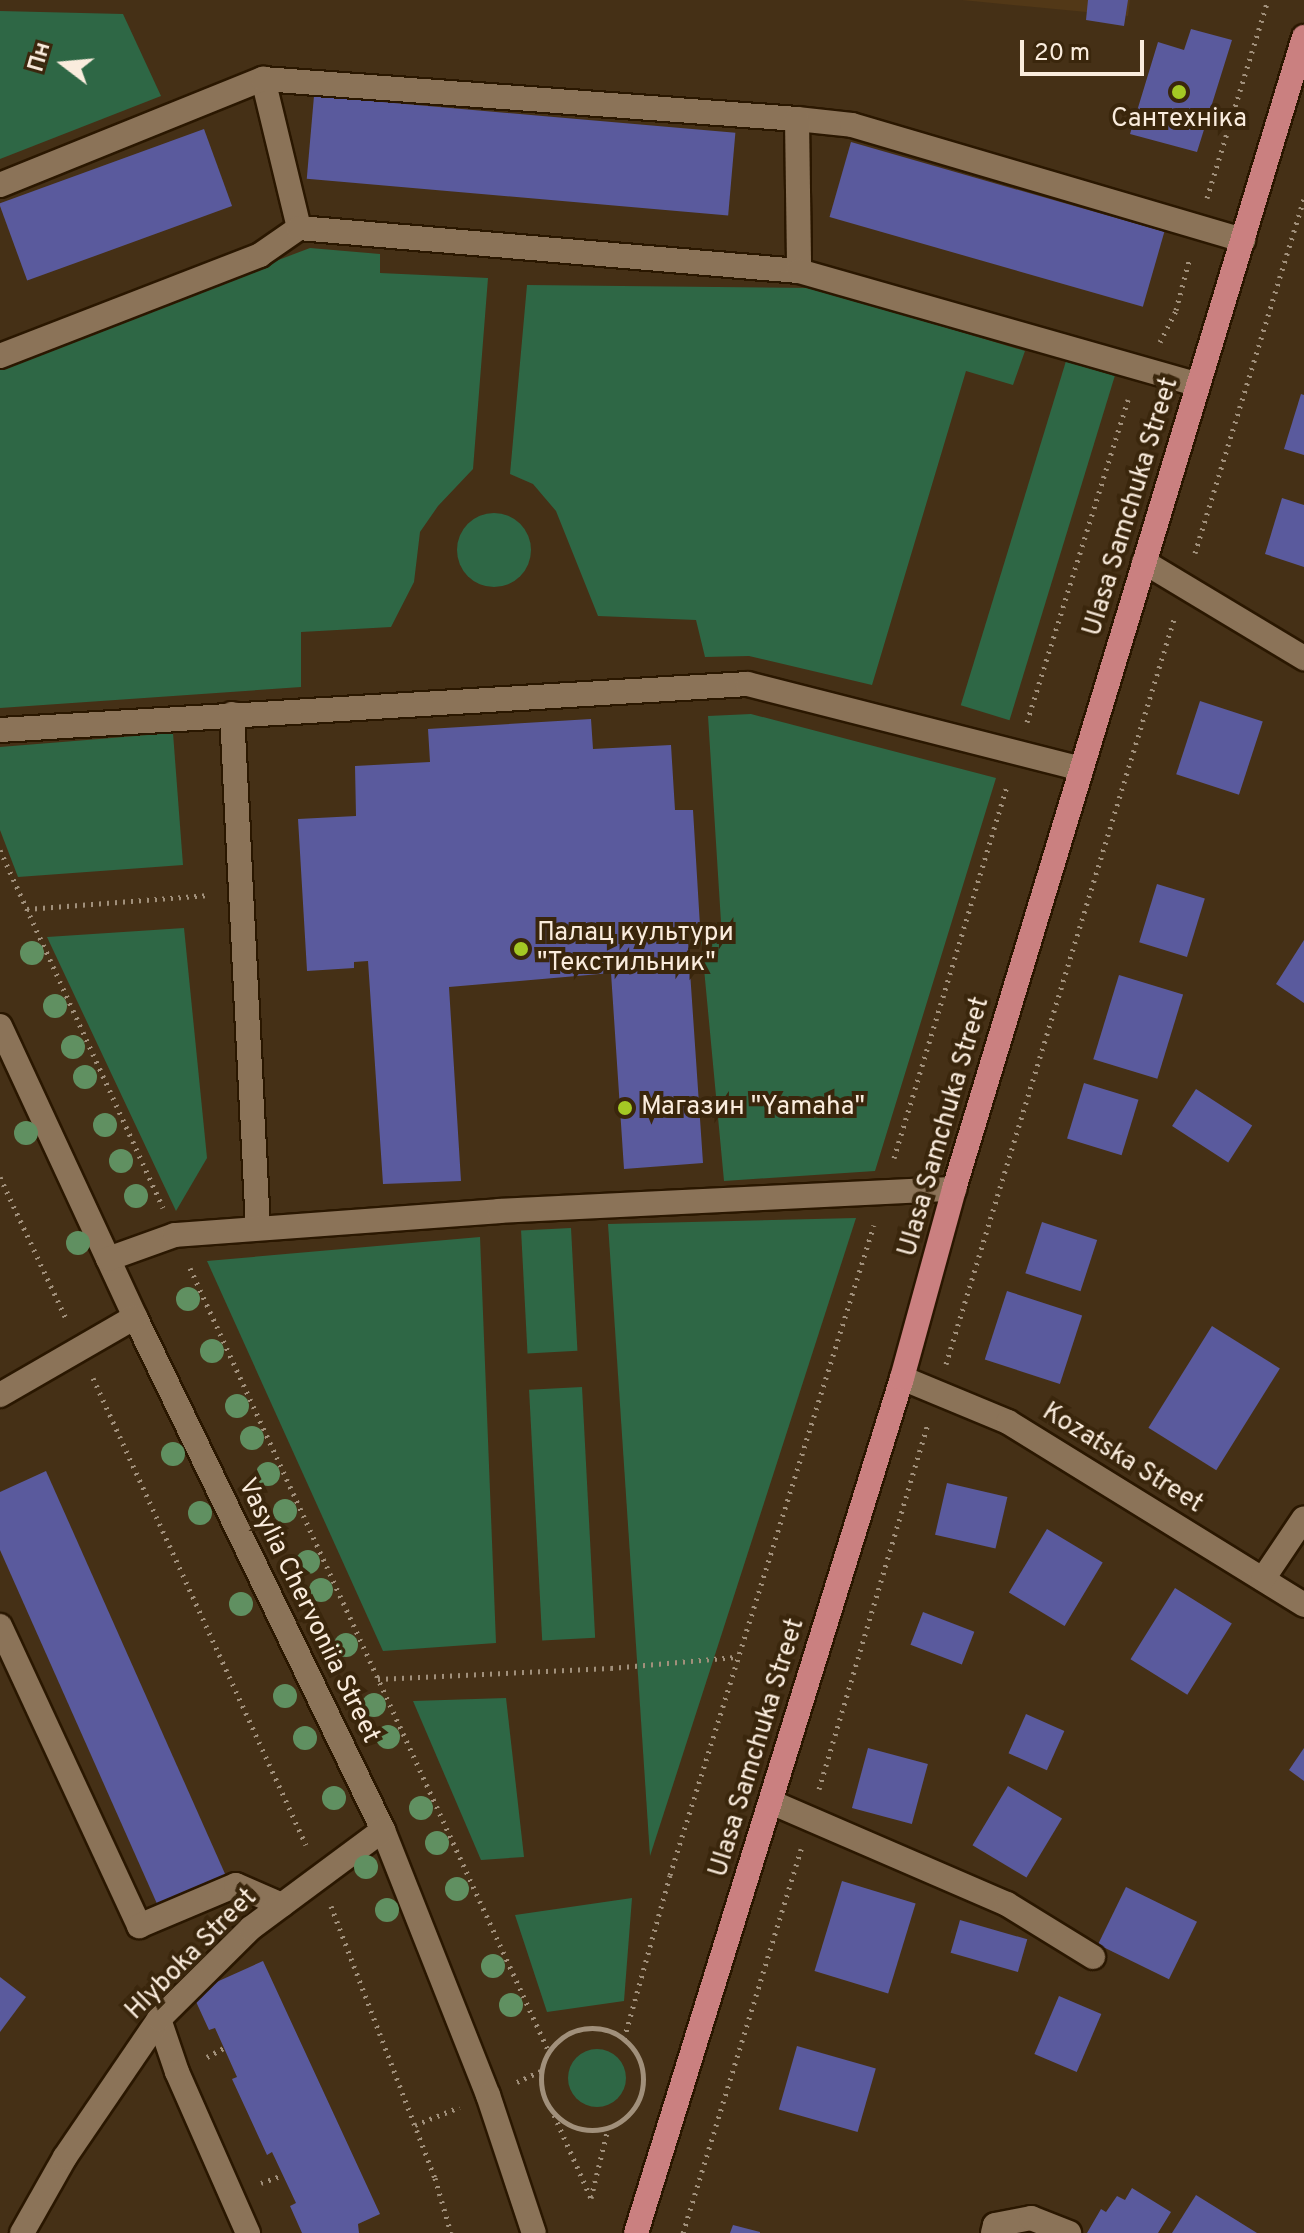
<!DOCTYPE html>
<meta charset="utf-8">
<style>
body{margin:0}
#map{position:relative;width:1304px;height:2233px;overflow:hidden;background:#453016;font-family:Overpass,sans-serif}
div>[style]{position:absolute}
.built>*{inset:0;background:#523817}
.green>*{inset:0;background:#2e6745;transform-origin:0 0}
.round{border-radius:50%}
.building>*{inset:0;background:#5a5a9d;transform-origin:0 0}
.path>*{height:5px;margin-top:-2.5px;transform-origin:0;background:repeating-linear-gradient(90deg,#a1907b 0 2px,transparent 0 8px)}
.path>.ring{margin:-2.5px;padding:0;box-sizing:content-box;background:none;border:5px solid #a1907b;border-radius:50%}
.roads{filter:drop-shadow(2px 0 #2a1700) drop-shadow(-2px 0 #2a1700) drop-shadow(0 2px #2a1700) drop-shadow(0 -2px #2a1700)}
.minor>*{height:24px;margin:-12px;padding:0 12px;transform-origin:12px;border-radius:12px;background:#8b7358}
.major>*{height:24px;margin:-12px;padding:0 12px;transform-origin:12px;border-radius:12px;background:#ca8080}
.trees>*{width:24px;height:24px;margin:-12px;border-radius:50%;background:#609061}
.dots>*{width:22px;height:22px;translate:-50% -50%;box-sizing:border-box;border:4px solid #3a260c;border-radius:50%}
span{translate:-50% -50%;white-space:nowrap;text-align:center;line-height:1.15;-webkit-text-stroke:8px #3a260c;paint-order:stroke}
.poi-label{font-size:26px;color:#faecdd}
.left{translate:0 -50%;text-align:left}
.street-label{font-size:26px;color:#faecdd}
.north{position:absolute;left:24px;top:24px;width:80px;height:80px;-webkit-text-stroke:6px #3a260c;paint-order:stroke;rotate:286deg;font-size:22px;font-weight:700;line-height:32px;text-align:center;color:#faecdd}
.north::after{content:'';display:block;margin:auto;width:28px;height:36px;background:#faecdd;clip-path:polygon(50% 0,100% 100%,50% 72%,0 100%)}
.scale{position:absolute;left:1020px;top:40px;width:124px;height:36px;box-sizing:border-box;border:4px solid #faecdd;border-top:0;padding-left:10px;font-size:24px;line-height:28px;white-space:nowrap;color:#faecdd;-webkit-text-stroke:6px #3a260c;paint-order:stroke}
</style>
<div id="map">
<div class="built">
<i style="clip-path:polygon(962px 0,1130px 0,1128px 16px)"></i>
</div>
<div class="green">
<i style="clip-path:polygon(0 11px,123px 14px,161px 96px,0 159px)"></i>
<i style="clip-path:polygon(310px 248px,380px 254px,380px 273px,488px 278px,473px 469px,438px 506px,420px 532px,414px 582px,391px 627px,301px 632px,301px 687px,0 708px,0 365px)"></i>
<i style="clip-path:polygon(527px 285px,814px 288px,1025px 351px,1013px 385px,966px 371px,872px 685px,749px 656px,705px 657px,696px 620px,598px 616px,556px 511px,533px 484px,510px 474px)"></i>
<i style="left:1066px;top:361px;width:51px;height:360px;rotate:17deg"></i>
<i class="round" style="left:457px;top:513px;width:74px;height:74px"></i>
<i style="clip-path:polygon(751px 714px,996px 778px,875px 1171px,724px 1181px,700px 926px,721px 922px,708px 716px)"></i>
<i style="clip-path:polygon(173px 733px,183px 865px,18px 877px,0 830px,0 747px)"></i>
<i style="clip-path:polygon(184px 928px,207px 1158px,176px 1211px,47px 937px)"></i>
<i style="clip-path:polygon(856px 1218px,650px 1856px,608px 1224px)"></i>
<i style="left:571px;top:1228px;width:123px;height:50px;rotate:87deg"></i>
<i style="clip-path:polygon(480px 1237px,496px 1643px,383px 1651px,207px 1261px)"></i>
<i style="left:582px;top:1387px;width:251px;height:53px;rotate:87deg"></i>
<i style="clip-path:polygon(506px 1698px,524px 1857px,481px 1860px,413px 1701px)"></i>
<i style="clip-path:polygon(632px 1898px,624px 2001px,547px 2012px,515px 1915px)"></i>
<i class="round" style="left:568px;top:2049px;width:58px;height:58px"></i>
</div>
<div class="building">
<i style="clip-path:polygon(1088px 0,1128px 0,1124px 26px,1086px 20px)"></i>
<i style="clip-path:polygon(1191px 29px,1232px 40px,1197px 152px,1130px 134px,1158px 42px,1184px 50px)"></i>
<i style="left:314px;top:96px;width:423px;height:83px;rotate:5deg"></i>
<i style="left:204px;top:129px;width:82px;height:218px;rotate:70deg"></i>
<i style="left:851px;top:142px;width:326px;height:78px;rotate:16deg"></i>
<i style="clip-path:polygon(1301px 394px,1304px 395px,1304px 455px,1284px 449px)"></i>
<i style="clip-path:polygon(1282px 498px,1304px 505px,1304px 567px,1265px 554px)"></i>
<i style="left:1200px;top:701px;width:66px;height:77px;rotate:18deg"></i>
<i style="clip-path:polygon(591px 719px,593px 749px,671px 745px,675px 810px,693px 810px,700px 926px,687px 927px,703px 1163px,624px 1169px,611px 973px,449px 987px,461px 1181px,383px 1184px,368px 961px,354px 962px,354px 968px,307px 971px,298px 819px,356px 816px,355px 766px,430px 762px,428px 729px)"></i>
<i style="left:1157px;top:884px;width:50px;height:61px;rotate:17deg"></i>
<i style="clip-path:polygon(1304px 940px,1304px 1003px,1276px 984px)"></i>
<i style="left:1119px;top:975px;width:67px;height:88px;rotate:17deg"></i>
<i style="left:1084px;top:1083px;width:57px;height:58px;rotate:17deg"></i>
<i style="left:1196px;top:1089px;width:67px;height:44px;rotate:33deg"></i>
<i style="left:1042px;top:1222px;width:58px;height:54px;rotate:18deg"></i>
<i style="left:1007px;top:1291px;width:79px;height:72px;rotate:18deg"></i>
<i style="left:1212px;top:1326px;width:80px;height:120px;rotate:32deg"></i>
<i style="clip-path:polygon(46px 1471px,226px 1876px,158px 1906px,0 1550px,0 1492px)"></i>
<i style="left:947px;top:1483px;width:62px;height:53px;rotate:13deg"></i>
<i style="left:1047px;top:1529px;width:65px;height:74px;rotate:31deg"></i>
<i style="left:1175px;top:1588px;width:67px;height:84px;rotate:32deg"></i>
<i style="left:923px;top:1612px;width:55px;height:35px;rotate:21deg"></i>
<i style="left:1026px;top:1714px;width:42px;height:43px;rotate:24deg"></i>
<i style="left:868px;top:1748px;width:62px;height:62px;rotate:15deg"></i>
<i style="clip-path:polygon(1304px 1748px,1304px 1781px,1289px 1770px)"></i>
<i style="left:1008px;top:1786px;width:63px;height:69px;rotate:31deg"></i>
<i style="left:842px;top:1881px;width:77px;height:94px;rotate:17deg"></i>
<i style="left:1126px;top:1887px;width:79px;height:64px;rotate:26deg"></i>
<i style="left:960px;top:1920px;width:70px;height:34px;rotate:16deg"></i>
<i style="clip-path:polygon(263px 1961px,380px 2214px,358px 2224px,359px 2233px,302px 2233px,290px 2206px,296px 2203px,272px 2152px,267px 2155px,232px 2079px,237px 2077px,224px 2048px,215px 2028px,209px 2030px,192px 1993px)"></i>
<i style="clip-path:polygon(0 1977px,26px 1997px,0 2032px)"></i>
<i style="left:1059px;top:1996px;width:46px;height:63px;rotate:23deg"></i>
<i style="left:797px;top:2046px;width:82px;height:66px;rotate:16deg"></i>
<i style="clip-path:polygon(1132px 2188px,1171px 2212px,1158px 2233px,1087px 2233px,1101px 2209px,1106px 2212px,1117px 2196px,1125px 2200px)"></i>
<i style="clip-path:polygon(1196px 2195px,1257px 2233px,1172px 2233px)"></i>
<i style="clip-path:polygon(733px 2225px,760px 2232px,760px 2233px,730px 2233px)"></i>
</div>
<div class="path">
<i style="left:1207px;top:198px;width:207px;rotate:-72.9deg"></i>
<i style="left:1160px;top:342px;width:36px;rotate:-63deg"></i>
<i style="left:1176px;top:310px;width:55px;rotate:-75.2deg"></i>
<i style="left:1195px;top:553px;width:370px;rotate:-72.9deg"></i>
<i style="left:1027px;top:722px;width:338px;rotate:-72.6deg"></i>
<i style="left:0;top:850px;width:393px;rotate:65.5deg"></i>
<i style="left:27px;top:909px;width:183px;rotate:-4.4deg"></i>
<i style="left:894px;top:1158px;width:390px;rotate:-73.1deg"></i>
<i style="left:0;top:1177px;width:159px;rotate:65deg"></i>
<i style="left:190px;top:1268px;width:862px;rotate:65.4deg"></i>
<i style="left:946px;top:1364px;width:782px;rotate:-72.98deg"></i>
<i style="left:93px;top:1378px;width:513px;rotate:65.48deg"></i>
<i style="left:378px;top:1679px;width:233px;rotate:-2.7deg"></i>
<i style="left:611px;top:1668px;width:125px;rotate:-5deg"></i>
<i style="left:819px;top:1789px;width:382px;rotate:-73.4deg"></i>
<i style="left:331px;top:1906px;width:291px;rotate:69.1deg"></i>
<i style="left:435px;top:2178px;width:57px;rotate:73.8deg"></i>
<i class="ring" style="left:541px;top:2028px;width:97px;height:97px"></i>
<i style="left:624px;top:2039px;width:170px;rotate:-74.3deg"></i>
<i style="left:670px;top:1875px;width:681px;rotate:-72.58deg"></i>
<i style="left:207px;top:2057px;width:19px;rotate:-28deg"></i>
<i style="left:517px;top:2082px;width:26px;rotate:-25deg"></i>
<i style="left:554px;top:2115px;width:91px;rotate:66deg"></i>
<i style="left:591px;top:2198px;width:72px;rotate:-76.3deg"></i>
<i style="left:415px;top:2125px;width:48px;rotate:-21.8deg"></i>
<i style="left:261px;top:2183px;width:23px;rotate:-20deg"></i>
<i style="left:683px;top:2233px;width:402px;rotate:-72.9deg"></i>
</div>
<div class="roads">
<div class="minor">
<i style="left:263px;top:79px;width:153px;rotate:76.4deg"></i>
<i style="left:797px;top:119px;width:55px;rotate:6.2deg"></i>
<i style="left:852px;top:125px;width:408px;rotate:16.4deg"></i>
<i style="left:0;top:185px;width:284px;rotate:-22deg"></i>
<i style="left:263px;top:79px;width:535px;rotate:4.28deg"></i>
<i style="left:797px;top:119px;width:152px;rotate:89.2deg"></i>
<i style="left:0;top:356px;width:279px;rotate:-21.2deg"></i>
<i style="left:260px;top:255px;width:47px;rotate:-34.7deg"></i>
<i style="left:299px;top:228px;width:502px;rotate:4.92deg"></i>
<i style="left:799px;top:271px;width:415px;rotate:15.9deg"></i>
<i style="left:1144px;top:562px;width:187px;rotate:31deg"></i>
<i style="left:232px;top:714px;width:515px;rotate:87.1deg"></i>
<i style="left:0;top:730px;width:749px;rotate:-3.52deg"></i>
<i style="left:748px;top:684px;width:344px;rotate:14.3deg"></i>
<i style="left:0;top:1026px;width:321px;rotate:65.1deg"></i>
<i style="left:135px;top:1317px;width:570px;rotate:64.2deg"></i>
<i style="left:383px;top:1830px;width:285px;rotate:68.4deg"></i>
<i style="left:488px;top:2095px;width:145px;rotate:71.6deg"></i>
<i style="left:108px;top:1259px;width:71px;rotate:-19.7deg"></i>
<i style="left:175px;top:1235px;width:325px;rotate:-4.2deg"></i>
<i style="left:499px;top:1211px;width:456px;rotate:-2.8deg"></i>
<i style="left:902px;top:1378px;width:115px;rotate:22.5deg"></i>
<i style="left:1008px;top:1422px;width:348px;rotate:31.7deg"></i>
<i style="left:0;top:1395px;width:156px;rotate:-30deg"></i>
<i style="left:1263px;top:1579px;width:73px;rotate:-56.1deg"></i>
<i style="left:0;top:1626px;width:331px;rotate:65.1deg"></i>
<i style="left:139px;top:1926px;width:105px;rotate:-22.9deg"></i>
<i style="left:236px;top:1885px;width:50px;rotate:23.5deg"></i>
<i style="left:771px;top:1802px;width:257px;rotate:23.4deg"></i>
<i style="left:1007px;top:1904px;width:101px;rotate:31.6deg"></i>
<i style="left:159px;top:2019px;width:56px;rotate:71.2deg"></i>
<i style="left:177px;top:2072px;width:176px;rotate:66.2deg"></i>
<i style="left:22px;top:2233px;width:87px;rotate:-60.5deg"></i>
<i style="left:65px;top:2157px;width:167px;rotate:-55.7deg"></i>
<i style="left:159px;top:2019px;width:129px;rotate:-44.7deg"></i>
<i style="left:251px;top:1928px;width:164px;rotate:-36.6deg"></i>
<i style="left:993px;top:2233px;width:8px;rotate:-76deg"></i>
<i style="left:995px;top:2225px;width:37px;rotate:-11deg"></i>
<i style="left:1031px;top:2218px;width:41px;rotate:21.5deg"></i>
</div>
<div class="major">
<i style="left:636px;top:2233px;width:895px;rotate:-72.72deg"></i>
<i style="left:902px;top:1378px;width:196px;rotate:-74.6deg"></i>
<i style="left:954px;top:1189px;width:1204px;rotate:-73.1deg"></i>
</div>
</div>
<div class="trees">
<i style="left:32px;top:953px"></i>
<i style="left:55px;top:1006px"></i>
<i style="left:73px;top:1047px"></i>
<i style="left:85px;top:1077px"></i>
<i style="left:105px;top:1125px"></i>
<i style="left:26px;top:1133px"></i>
<i style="left:121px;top:1161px"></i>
<i style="left:136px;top:1196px"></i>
<i style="left:78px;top:1243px"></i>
<i style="left:188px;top:1299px"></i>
<i style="left:212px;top:1351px"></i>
<i style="left:237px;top:1406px"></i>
<i style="left:252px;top:1438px"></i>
<i style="left:173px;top:1454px"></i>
<i style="left:268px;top:1474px"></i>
<i style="left:285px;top:1511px"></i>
<i style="left:200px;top:1513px"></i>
<i style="left:308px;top:1562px"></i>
<i style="left:321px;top:1590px"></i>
<i style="left:241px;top:1604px"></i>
<i style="left:346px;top:1645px"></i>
<i style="left:285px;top:1696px"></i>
<i style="left:374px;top:1705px"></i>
<i style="left:388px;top:1737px"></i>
<i style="left:305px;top:1738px"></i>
<i style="left:334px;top:1798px"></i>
<i style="left:421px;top:1808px"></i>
<i style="left:437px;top:1843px"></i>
<i style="left:366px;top:1867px"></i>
<i style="left:457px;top:1889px"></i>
<i style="left:387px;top:1910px"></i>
<i style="left:493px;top:1966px"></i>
<i style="left:511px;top:2005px"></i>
</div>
<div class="dots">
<i style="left:1179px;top:92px;background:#a4c824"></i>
<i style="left:521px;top:949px;background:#a4c824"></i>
<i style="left:625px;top:1108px;background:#a4c824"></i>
</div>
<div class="poi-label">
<span style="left:1179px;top:120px">Сантехніка</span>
<span class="left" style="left:537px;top:949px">Палац культури<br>"Текстильник"</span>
<span class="left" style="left:641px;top:1108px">Магазин "Yamaha"</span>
</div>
<div class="street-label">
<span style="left:1132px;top:507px;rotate:-73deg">Ulasa Samchuka Street</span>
<span style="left:945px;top:1127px;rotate:-74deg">Ulasa Samchuka Street</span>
<span style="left:1122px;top:1459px;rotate:32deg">Kozatska Street</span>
<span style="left:308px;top:1611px;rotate:64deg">Vasylia Chervoniia Street</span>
<span style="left:758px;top:1748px;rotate:-73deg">Ulasa Samchuka Street</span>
<span style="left:192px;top:1955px;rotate:-45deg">Hlyboka Street</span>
</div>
<div class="north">Пн</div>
<div class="scale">20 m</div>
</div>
